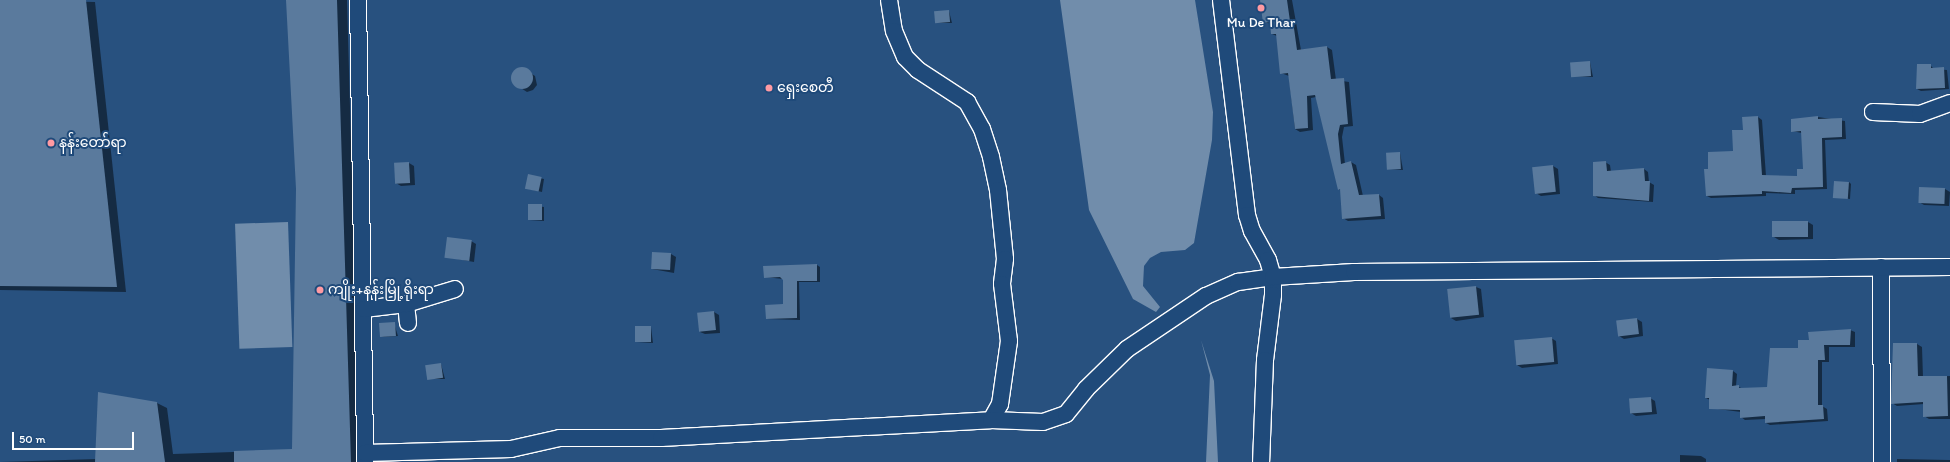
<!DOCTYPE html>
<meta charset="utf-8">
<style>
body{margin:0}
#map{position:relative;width:1950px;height:462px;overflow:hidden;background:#28517f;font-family:Itim,"Noto Sans Myanmar",sans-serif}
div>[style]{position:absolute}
.water>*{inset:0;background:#718dab;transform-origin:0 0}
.shadow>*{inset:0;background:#0007}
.building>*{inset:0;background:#5a7a9d;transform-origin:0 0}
.round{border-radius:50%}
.roads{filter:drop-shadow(1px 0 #fff) drop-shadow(-1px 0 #fff) drop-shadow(0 1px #fff) drop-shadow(0 -1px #fff)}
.street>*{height:16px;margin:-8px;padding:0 8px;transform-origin:8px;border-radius:8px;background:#1f4a7a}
.dots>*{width:11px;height:11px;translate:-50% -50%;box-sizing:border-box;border:2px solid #1f4a7a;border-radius:50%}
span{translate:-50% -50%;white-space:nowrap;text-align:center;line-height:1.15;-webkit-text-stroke:4px #1f4a7a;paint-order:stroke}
.poi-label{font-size:14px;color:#fff}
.left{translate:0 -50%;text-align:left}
.scale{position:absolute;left:12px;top:432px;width:122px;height:18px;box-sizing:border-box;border:2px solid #fff;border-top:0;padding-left:5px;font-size:12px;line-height:14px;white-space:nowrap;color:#fff;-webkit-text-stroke:3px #1f4a7a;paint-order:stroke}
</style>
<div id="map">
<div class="water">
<i style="clip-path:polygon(1060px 0,1195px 0,1213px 112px,1212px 140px,1194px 243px,1185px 250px,1161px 252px,1150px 258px,1144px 266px,1143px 286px,1160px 307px,1156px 312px,1133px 299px,1089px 210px)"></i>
<i style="left:288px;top:222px;width:125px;height:53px;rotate:88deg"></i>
<i style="clip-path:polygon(1201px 340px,1214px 381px,1218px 462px,1206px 462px,1210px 375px)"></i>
</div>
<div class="shadow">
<i style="clip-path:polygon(0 0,95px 2px,126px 292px,0 290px)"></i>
<i style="clip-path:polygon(287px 0,347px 0,360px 462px,0 462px,97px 459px,99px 393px,157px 403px,167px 408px,173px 454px,293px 450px,297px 189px)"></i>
<i style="clip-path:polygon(1261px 0,1292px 0,1301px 50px,1327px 47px,1332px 50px,1336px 80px,1349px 82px,1353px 126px,1344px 127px,1342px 137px,1345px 164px,1351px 162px,1356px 165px,1363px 196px,1379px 195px,1383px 198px,1385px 219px,1348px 221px,1343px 218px,1342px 191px,1339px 189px,1316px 97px,1311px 98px,1313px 130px,1300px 132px,1295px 129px,1289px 76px,1281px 73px,1277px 36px,1272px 34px,1271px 24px,1264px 22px)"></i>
<i style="clip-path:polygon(949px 11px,952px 23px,937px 23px)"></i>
<i style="clip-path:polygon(1590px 62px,1593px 77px,1572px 76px)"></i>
<i style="clip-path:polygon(1930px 65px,1934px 69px,1947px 70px,1949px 89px,1921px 91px,1917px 89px)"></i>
<i style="clip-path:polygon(524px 69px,535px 76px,537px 85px,533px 90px,527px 92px,513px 83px,515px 71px)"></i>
<i style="clip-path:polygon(1758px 117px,1762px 120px,1766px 176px,1798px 177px,1804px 170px,1802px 133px,1792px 131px,1818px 117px,1845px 121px,1846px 139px,1825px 140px,1827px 189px,1795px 190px,1795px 194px,1766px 193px,1766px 196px,1711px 198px,1707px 196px,1709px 170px,1734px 152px,1744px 130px,1743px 118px)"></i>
<i style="clip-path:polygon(1400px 153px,1403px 170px,1388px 169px)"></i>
<i style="clip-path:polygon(1605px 162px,1610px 165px,1611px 172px,1644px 169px,1648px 172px,1649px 182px,1654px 185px,1653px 202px,1598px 198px,1594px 195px)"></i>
<i style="clip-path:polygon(409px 163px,414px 166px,415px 185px,401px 186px,396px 183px)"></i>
<i style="clip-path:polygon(1553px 166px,1558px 169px,1560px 194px,1541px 196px,1536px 193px)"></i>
<i style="clip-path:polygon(529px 176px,544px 179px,542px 192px,529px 189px)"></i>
<i style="clip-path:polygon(1849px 182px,1851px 184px,1850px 199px,1834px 197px)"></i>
<i style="clip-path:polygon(1945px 189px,1950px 192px,1949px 206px,1924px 205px,1919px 202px)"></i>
<i style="clip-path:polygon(529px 205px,544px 207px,544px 221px,529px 220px)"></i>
<i style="clip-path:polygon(1808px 222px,1813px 225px,1813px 239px,1779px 240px,1774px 237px)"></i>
<i style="clip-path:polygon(471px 241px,476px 244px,474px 262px,446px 257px)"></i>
<i style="clip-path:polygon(671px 254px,676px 257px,674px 273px,652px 269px)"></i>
<i style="clip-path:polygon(817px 265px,820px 267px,820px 282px,799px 282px,800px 320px,767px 319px,784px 305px,783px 279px,765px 277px)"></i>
<i style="clip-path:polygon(1476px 287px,1481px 289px,1484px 317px,1456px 321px,1451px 318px)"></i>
<i style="clip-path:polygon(714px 312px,719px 315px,720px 333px,705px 334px,700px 332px)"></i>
<i style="clip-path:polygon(1637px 319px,1642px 322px,1643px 336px,1624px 339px,1619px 336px)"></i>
<i style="clip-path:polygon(394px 323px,398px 336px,382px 337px)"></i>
<i style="clip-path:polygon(651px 327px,653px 343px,637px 342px)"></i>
<i style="clip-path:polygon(1850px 330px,1855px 332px,1855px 347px,1829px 347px,1829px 362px,1822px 362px,1822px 406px,1827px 409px,1828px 421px,1770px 425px,1766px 423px,1766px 419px,1745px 420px,1741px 417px,1741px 412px,1710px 408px,1710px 400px,1706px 398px,1733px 371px,1737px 374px,1736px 386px,1744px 389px,1768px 388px,1799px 349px,1810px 341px)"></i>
<i style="clip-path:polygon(1551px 338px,1556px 341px,1558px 364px,1522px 368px,1517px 365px)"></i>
<i style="clip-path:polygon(1894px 344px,1917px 344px,1922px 347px,1923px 377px,1950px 376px,1950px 419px,1929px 419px,1924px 416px,1924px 404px,1897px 406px,1892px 403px)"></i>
<i style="clip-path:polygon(441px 364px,445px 379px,427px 379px)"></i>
<i style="clip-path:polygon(1650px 398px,1655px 401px,1657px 414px,1636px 416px,1631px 413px)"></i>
<i style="clip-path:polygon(1680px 455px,1701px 456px,1706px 459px,1706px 462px,1680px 462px)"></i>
<i style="clip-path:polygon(1897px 459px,1950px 460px,1950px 462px,1897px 462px)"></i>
</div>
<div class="building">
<i style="clip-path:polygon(0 0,86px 0,117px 287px,0 286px)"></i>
<i style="clip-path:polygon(286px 0,337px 0,351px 462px,234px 462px,234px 451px,292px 449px,296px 189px)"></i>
<i style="clip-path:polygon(1260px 0,1287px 0,1290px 21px,1293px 21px,1297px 50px,1327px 46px,1331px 79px,1344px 78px,1348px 124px,1340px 125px,1338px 134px,1341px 164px,1351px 161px,1359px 195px,1379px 194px,1381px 216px,1342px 219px,1340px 189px,1338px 190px,1315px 95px,1307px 96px,1308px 128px,1295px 129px,1288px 73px,1280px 74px,1276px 34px,1271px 34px,1270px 22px,1263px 23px)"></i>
<i style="left:949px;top:10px;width:12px;height:15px;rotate:85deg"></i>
<i style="left:1590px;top:61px;width:15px;height:20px;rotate:86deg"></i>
<i style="clip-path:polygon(1917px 64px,1931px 64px,1931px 68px,1944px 67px,1945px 88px,1916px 89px)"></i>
<i class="round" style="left:511px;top:67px;width:22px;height:22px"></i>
<i style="clip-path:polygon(1758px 116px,1762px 175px,1797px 176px,1797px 169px,1803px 169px,1801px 131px,1791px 132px,1791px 119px,1818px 116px,1818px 119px,1842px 118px,1842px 137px,1822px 138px,1823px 187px,1792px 188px,1791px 193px,1762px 191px,1762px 194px,1706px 196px,1704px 169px,1708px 169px,1708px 152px,1733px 151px,1732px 130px,1743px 130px,1742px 117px)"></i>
<i style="left:1400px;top:152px;width:17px;height:14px;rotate:87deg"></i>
<i style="clip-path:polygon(1606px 161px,1607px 171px,1644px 168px,1645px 181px,1650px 181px,1649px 201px,1593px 196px,1593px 162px)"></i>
<i style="left:409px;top:162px;width:21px;height:15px;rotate:87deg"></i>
<i style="left:1553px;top:165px;width:27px;height:21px;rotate:84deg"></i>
<i style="left:528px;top:174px;width:14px;height:15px;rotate:12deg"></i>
<i style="left:1834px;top:181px;width:15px;height:17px;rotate:4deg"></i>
<i style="left:1919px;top:187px;width:26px;height:16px;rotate:2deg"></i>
<i style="left:528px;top:204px;width:14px;height:16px"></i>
<i style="left:1808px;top:221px;width:16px;height:36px;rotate:90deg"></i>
<i style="left:447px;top:237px;width:25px;height:21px;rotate:7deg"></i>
<i style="left:652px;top:252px;width:19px;height:17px;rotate:3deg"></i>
<i style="clip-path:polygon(817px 264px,817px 281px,797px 281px,797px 318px,766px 319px,765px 305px,783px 304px,783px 280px,780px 277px,764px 278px,763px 266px)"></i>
<i style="left:1476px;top:286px;width:29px;height:29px;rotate:84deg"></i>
<i style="left:714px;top:311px;width:19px;height:17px;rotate:84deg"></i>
<i style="left:1637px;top:318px;width:16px;height:21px;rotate:83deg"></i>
<i style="left:395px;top:322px;width:14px;height:16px;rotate:86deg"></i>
<i style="left:651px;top:326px;width:16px;height:16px;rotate:90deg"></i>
<i style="clip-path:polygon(1851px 329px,1850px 345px,1824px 345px,1825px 360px,1818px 360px,1818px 405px,1823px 405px,1824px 419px,1765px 423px,1765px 416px,1740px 418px,1740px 410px,1709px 409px,1709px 398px,1705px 398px,1707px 368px,1733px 370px,1732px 386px,1739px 385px,1739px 388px,1767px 387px,1770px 348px,1798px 348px,1798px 340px,1809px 340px,1808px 332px)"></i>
<i style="left:1552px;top:337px;width:25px;height:38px;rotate:85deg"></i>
<i style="clip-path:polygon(1893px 343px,1917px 343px,1918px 376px,1947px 376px,1948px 416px,1923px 417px,1923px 402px,1891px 404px)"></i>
<i style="left:441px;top:363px;width:15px;height:16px;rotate:82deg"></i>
<i style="clip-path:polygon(98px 392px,157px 402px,165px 462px,95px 462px)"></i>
<i style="left:1651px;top:397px;width:15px;height:22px;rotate:86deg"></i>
</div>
<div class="roads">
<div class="street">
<i style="left:358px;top:0;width:462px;rotate:89.1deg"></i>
<i style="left:889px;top:0;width:31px;rotate:81deg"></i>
<i style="left:894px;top:31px;width:28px;rotate:67deg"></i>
<i style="left:905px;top:57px;width:18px;rotate:45deg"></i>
<i style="left:918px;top:70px;width:59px;rotate:33.1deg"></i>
<i style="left:967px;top:102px;width:31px;rotate:61deg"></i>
<i style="left:982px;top:129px;width:29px;rotate:72deg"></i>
<i style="left:991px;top:157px;width:34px;rotate:78deg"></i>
<i style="left:998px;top:190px;width:69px;rotate:84.2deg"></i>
<i style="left:1005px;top:259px;width:25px;rotate:97deg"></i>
<i style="left:1002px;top:284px;width:57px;rotate:83deg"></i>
<i style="left:1009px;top:341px;width:64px;rotate:98.1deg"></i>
<i style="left:1000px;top:404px;width:18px;rotate:119deg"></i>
<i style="left:1221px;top:0;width:217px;rotate:83.1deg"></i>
<i style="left:1247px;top:215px;width:17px;rotate:73deg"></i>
<i style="left:1252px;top:231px;width:33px;rotate:61deg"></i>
<i style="left:1268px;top:260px;width:18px;rotate:74deg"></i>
<i style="left:1273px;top:277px;width:18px;rotate:90deg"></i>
<i style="left:1273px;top:295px;width:65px;rotate:97deg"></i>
<i style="left:1265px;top:360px;width:102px;rotate:92.2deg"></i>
<i style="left:1873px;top:112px;width:47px;rotate:2.4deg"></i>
<i style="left:1920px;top:114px;width:32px;rotate:-20deg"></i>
<i style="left:1881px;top:267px;width:195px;rotate:89.7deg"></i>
<i style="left:406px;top:304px;width:19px;rotate:84deg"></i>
<i style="left:364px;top:309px;width:42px;rotate:-6.8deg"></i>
<i style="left:406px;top:304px;width:51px;rotate:-17deg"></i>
<i style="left:365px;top:453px;width:146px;rotate:-1.6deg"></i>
<i style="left:511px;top:449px;width:50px;rotate:-12.7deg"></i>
<i style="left:560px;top:438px;width:101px"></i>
<i style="left:661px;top:438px;width:330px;rotate:-3.1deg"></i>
<i style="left:991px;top:420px;width:52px;rotate:2.2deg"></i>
<i style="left:1043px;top:422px;width:24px;rotate:-19deg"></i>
<i style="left:1066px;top:414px;width:32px;rotate:-51deg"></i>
<i style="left:1086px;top:389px;width:57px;rotate:-44.3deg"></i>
<i style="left:1127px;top:349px;width:95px;rotate:-33.9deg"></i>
<i style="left:1206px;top:296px;width:35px;rotate:-24deg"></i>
<i style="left:1238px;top:282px;width:35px;rotate:-8deg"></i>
<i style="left:1273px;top:277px;width:81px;rotate:-3.5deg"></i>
<i style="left:1354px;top:272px;width:596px;rotate:-0.48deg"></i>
</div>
</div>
<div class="dots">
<i style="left:1261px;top:8px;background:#ff9aa2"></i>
<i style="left:769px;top:88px;background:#ff9aa2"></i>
<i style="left:51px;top:143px;background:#ff9aa2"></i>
<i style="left:320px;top:290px;background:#ff9aa2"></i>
</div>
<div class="poi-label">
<span style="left:1261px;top:23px">Mu De Thar</span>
<span class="left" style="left:777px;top:88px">ရှေးစေတီ</span>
<span class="left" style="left:59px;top:143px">နန်းတော်ရာ</span>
<span class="left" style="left:328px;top:290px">ကျိုး+နန်းမြို့ရိုးရာ</span>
</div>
<div class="scale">50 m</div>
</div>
